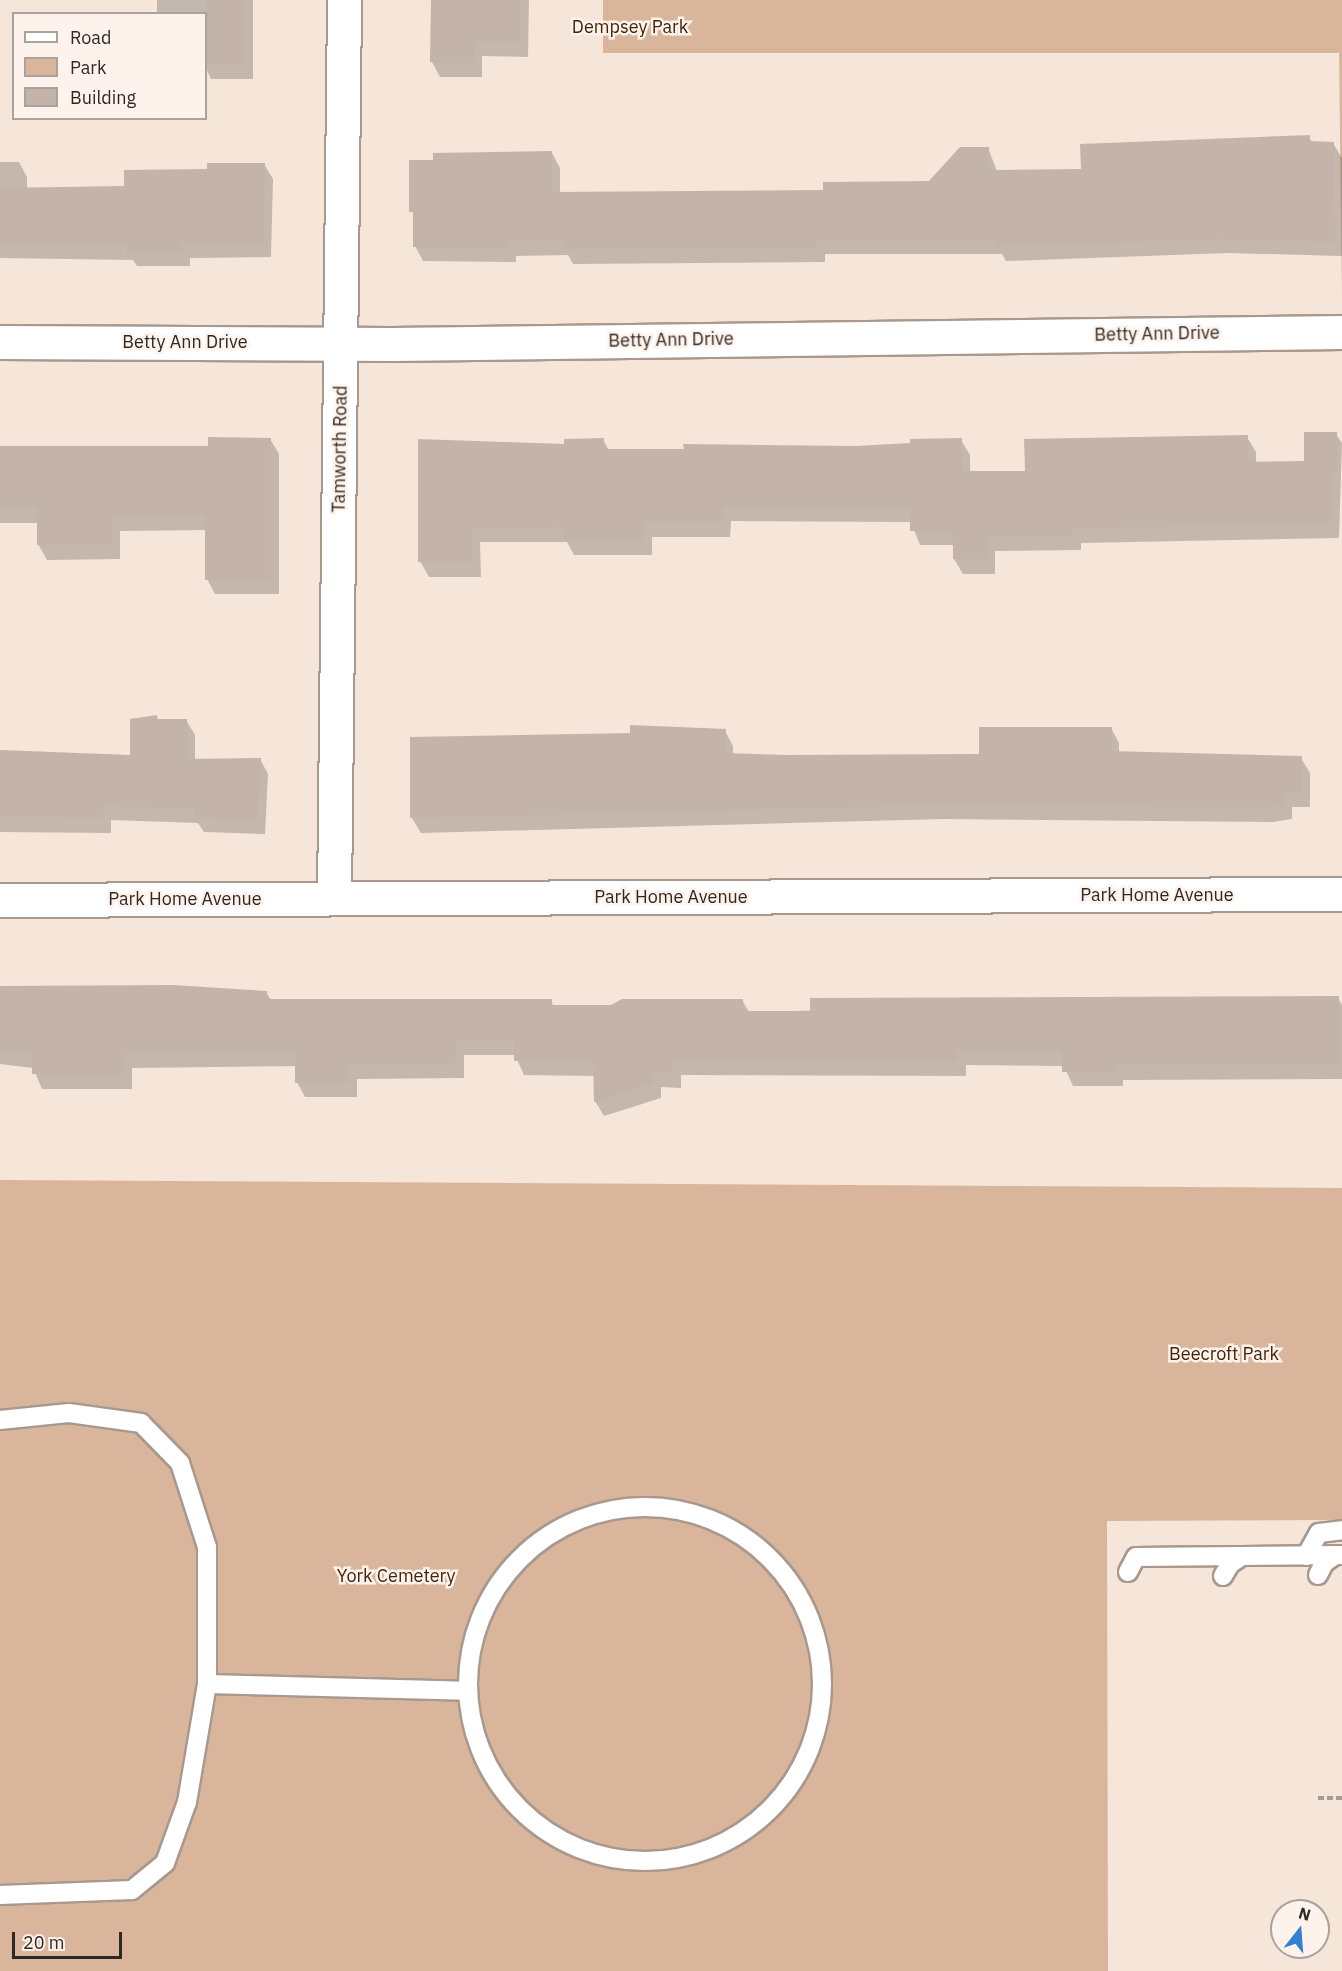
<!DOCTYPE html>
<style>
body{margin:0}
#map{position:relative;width:1342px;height:1971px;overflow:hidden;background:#f6e5d9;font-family:"IBM Plex Sans",sans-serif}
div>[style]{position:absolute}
.green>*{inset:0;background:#d9b59c}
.shadow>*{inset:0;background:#0003}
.building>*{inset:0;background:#c4b3a8;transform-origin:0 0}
.path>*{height:4px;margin-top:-2px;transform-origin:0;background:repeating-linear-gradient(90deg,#a89c92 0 6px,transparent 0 9px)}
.roads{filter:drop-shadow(2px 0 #a8988d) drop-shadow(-2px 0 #a8988d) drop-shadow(0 2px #a8988d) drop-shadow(0 -2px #a8988d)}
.service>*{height:18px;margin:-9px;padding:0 9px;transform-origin:9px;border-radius:9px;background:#fff}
.service>.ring{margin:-9px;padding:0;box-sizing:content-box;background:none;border:18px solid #fff;border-radius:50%}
.minor>*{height:33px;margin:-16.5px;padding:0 16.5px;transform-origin:16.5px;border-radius:16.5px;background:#fff}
span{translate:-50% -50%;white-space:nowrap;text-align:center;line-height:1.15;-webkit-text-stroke:5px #fef3ec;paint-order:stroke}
.park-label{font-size:18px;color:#42240b}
.street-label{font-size:18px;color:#2e2823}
.legend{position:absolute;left:12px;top:12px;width:195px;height:108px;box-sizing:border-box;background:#fef3ec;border:2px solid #aba29c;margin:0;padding:8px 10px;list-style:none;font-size:18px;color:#2e2823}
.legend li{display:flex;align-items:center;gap:12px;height:30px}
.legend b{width:30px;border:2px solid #aba29c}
.north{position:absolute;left:1270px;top:1899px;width:60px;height:60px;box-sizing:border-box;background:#fef3ec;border:2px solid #aba29c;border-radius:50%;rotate:17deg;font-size:16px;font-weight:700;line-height:24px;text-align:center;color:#2e2823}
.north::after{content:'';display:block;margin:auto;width:21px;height:27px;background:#3281d1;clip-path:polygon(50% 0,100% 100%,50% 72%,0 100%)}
.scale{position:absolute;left:12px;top:1932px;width:110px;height:27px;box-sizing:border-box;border:3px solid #2e2823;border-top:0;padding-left:8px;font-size:18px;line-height:21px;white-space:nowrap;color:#2e2823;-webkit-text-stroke:4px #fef3ec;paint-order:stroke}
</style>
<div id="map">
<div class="green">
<i style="clip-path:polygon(603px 0,1342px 0,1342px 298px,1339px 53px,603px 53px)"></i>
<i style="clip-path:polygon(0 1180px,1342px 1188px,1342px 1520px,1107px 1521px,1108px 1971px,0 1971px)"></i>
</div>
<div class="shadow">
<i style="clip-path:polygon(157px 0,253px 0,253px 79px,211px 79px,206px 68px,206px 14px,157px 14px)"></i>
<i style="clip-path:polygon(432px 0,529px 0,528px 57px,482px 56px,482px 77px,440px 77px,432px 62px)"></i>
<i style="clip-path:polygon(1309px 137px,1312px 142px,1333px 143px,1342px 158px,1342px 256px,1228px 253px,1006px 261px,1002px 254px,825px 254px,825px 262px,573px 264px,568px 255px,516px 256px,516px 262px,423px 261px,415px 246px,552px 153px,560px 168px,560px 193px,824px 191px,930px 183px,988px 148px,997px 171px,1082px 171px)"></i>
<i style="clip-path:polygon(0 162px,19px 162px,27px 177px,27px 189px,126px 188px,264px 164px,273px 179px,271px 257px,190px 258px,190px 266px,137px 266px,133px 260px,0 258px)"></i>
<i style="clip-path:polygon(1336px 434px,1342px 443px,1339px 538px,1081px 543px,1081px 550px,995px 551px,995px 574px,963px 574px,954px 559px,954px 545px,920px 545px,911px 522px,731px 521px,730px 537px,652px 537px,652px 555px,574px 555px,567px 542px,480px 542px,481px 577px,429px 577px,420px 561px,565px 445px,603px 440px,609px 450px,856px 447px,961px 440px,970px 455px,970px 473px,1026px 473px,1247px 437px,1256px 452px,1256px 463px,1306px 463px)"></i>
<i style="clip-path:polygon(270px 439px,279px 454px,279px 594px,215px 594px,207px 579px,207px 530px,120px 531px,120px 559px,47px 560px,38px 544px,38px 523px,0 523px,0 449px,210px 448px)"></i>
<i style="clip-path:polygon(157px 717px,159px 721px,186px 720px,195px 735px,195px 760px,260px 759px,268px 774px,265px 834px,204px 832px,198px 823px,111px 820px,111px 833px,0 832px,0 752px,131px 757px)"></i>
<i style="clip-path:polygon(1111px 728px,1119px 743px,1119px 753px,1301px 758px,1310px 773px,1310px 807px,1292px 807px,1292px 819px,1273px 822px,943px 819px,421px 833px,412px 818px,725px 731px,733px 746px,733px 755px,980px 756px)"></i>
<i style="clip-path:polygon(266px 992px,271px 1000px,551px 1001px,554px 1007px,742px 1000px,749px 1012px,1338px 998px,1342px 1005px,1342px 1079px,1123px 1080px,1123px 1086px,1073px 1086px,1064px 1066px,966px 1065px,966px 1076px,681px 1075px,681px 1088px,661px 1087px,661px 1098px,604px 1116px,595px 1101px,595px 1076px,524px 1075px,515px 1055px,464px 1055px,464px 1078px,357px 1079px,357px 1097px,305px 1097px,297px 1082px,297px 1066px,132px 1068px,132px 1089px,42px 1089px,33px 1068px,0 1064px,0 998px)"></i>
</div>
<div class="building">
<i style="left:206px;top:0;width:39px;height:64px"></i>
<i style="clip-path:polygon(431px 0,521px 0,520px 42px,475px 42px,474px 63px,430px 62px)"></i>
<i style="clip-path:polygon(1310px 135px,1310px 141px,1334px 142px,1335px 242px,1219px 239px,996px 246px,996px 240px,817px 240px,817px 248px,563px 249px,563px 240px,508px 241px,508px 248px,413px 247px,413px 212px,409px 212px,409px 160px,433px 160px,433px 153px,552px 151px,552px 192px,823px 190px,823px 182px,929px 181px,960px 147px,989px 147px,989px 170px,1081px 169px,1080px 144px)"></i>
<i style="clip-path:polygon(207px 163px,265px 163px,263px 243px,182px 243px,182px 252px,127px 252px,127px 245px,0 244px,0 188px,124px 186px,124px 170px,207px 169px)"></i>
<i style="clip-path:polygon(1304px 432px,1337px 432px,1338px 472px,1331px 473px,1332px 523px,1073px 528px,1073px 535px,987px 537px,987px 559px,953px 559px,953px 530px,910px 531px,910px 508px,723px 507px,723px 522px,644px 522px,644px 540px,564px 540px,564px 527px,473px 528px,473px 562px,418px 562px,418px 439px,564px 444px,564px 439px,604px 438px,604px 449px,684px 449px,683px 444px,856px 446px,910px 443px,910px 439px,962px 438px,962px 471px,1025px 471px,1024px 439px,1248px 435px,1248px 462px,1304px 461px)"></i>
<i style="clip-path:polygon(208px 437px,271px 438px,271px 580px,205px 580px,205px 516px,112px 516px,112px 544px,37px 545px,37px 508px,0 508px,0 446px,208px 446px)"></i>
<i style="clip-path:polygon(157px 715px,157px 719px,187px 719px,187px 759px,261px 758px,257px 820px,194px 817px,194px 808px,103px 806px,103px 818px,0 816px,0 750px,130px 755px,130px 719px)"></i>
<i style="clip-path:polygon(630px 725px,726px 729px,725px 753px,787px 755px,979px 754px,979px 727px,1112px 727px,1111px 751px,1302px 756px,1302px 793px,1284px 792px,1284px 804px,1264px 807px,934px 805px,410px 818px,410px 737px,630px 733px)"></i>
<i style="clip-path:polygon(173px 985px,267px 991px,267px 999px,552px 999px,552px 1005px,611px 1005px,622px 999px,743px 999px,743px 1011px,810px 1011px,810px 998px,1339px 996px,1339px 1065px,1115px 1065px,1115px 1072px,1062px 1072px,1062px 1051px,958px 1051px,958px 1061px,673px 1060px,673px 1073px,653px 1073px,653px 1083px,594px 1102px,593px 1061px,514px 1061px,514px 1041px,456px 1040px,456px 1063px,349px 1064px,349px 1083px,295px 1083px,295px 1051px,124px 1054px,124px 1075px,32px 1074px,32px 1053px,0 1053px,0 986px)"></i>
</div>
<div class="path">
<i style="left:1318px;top:1798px;width:24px"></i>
</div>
<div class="roads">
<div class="service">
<i style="left:0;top:1420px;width:69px;rotate:-5.8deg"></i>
<i style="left:69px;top:1413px;width:73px;rotate:7.9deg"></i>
<i style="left:141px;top:1423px;width:56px;rotate:45.7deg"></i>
<i style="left:180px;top:1463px;width:88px;rotate:72.2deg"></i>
<i style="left:207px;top:1547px;width:137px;rotate:90deg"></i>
<i style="left:207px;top:1684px;width:120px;rotate:99.6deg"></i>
<i style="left:187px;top:1802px;width:65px;rotate:109.8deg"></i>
<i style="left:165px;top:1863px;width:43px;rotate:140.7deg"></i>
<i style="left:132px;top:1890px;width:132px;rotate:177.8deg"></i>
<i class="ring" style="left:468px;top:1507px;width:336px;height:336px"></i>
<i style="left:1306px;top:1556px;width:26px;rotate:-61deg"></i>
<i style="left:1319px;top:1533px;width:23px;rotate:-7deg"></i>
<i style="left:1128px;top:1572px;width:17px;rotate:-62deg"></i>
<i style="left:1136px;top:1557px;width:106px;rotate:-0.5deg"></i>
<i style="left:1318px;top:1575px;width:13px;rotate:-63deg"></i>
<i style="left:1324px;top:1563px;width:12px;rotate:-35deg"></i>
<i style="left:1223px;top:1576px;width:14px;rotate:-60deg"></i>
<i style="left:1230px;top:1564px;width:14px;rotate:-34deg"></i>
<i style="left:1242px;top:1556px;width:100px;rotate:-0.6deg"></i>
<i style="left:207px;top:1684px;width:259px;rotate:1.5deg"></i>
</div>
<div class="minor">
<i style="left:0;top:342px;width:392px;rotate:0.3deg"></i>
<i style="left:392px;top:344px;width:950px;rotate:-0.72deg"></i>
<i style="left:334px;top:898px;width:898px;rotate:-89.36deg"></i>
<i style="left:0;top:900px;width:1342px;rotate:-0.26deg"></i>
</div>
</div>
<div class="park-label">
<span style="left:630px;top:27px">Dempsey Park</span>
<span style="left:1224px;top:1354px">Beecroft Park</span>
<span style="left:396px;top:1576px">York Cemetery</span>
</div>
<div class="street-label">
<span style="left:1157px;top:334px;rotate:-1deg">Betty Ann Drive</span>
<span style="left:671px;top:340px;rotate:-1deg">Betty Ann Drive</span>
<span style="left:185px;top:342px">Betty Ann Drive</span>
<span style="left:340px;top:449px;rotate:-89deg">Tamworth Road</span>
<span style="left:1157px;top:895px">Park Home Avenue</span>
<span style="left:671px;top:897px">Park Home Avenue</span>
<span style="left:185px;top:899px">Park Home Avenue</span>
</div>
<ul class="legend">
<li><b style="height:8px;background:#fff"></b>Road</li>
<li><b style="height:16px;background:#d9b59c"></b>Park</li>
<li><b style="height:16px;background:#c4b3a8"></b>Building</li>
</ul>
<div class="north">N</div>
<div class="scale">20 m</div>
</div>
